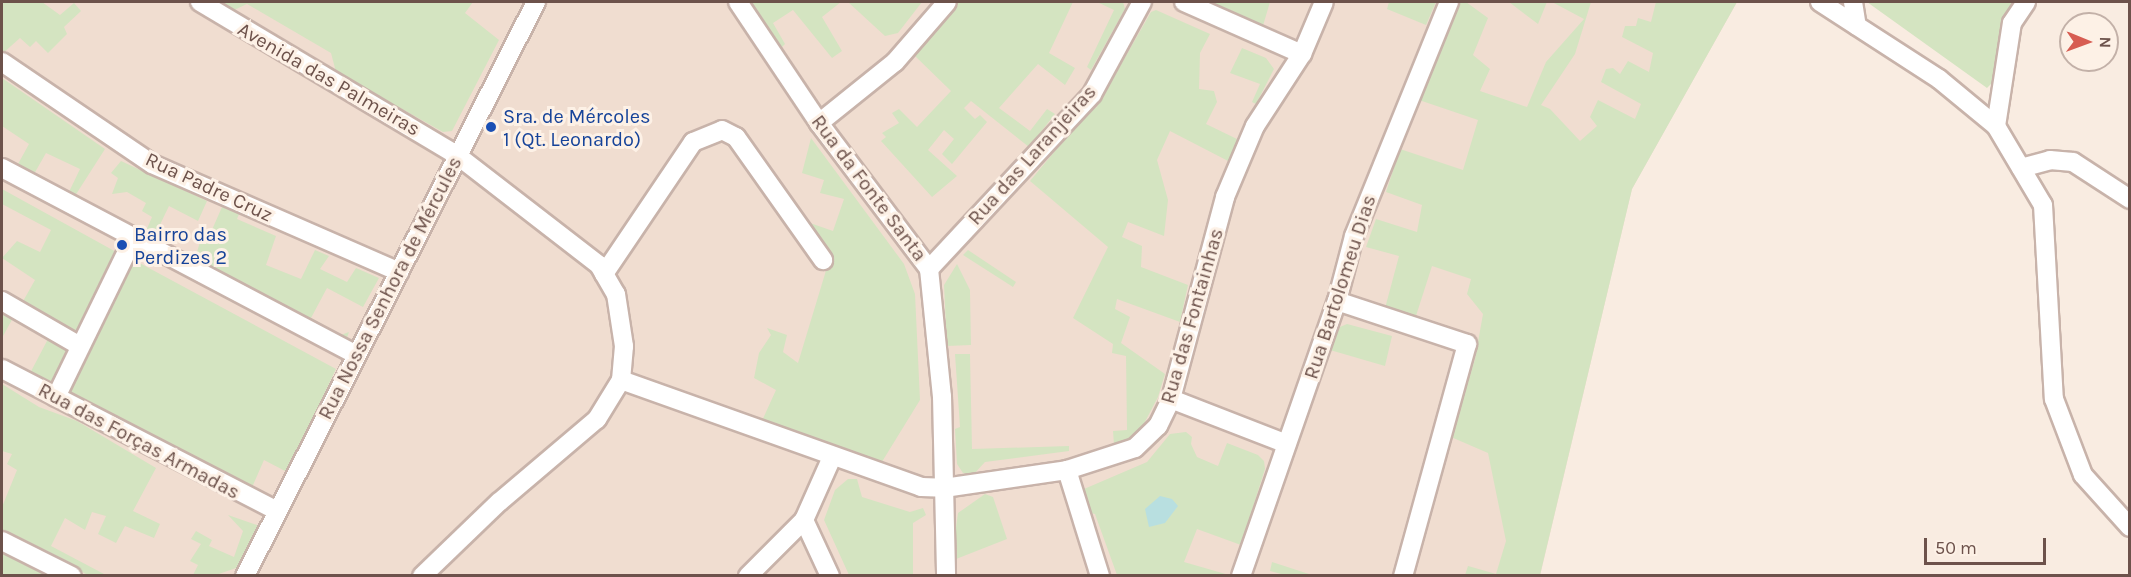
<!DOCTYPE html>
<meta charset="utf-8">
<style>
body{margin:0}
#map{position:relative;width:2131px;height:577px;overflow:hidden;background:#f9ece1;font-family:Karla,sans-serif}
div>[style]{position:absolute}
.residential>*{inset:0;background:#f0ddd0}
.green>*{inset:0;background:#d4e4c1}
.water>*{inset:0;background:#b8dfe0}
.roads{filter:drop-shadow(2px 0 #c8b3aa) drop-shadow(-2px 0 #c8b3aa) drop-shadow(0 2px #c8b3aa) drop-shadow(0 -2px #c8b3aa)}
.minor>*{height:18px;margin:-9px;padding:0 9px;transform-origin:9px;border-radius:9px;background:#fff}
.dots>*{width:16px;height:16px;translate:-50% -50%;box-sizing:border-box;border:3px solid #fdf1e6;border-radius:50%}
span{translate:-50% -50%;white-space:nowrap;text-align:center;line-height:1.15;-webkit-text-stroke:6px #fdf1e6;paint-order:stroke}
.street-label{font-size:20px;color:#6d524b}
.transit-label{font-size:20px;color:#164399}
.left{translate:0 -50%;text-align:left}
.frame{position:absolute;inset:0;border:3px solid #6d524b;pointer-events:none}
.north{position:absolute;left:2059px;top:12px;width:60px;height:60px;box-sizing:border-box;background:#fdf1e6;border:2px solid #c3b1a8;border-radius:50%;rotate:91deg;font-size:16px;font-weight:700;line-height:24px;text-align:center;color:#6d524b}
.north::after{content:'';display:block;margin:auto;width:21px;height:27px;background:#d75d52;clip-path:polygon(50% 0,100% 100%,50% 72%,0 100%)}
.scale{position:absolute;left:1924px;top:538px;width:122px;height:27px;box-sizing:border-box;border:3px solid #6d524b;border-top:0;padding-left:8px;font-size:18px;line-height:21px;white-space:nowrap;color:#6d524b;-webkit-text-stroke:4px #fdf1e6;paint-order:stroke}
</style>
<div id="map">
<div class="residential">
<i style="clip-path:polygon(2px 2px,1737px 2px,1632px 189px,1540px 576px,2px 575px)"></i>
</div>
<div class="green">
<i style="clip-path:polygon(2px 2px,42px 2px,60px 15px,74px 3px,81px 11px,64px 27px,67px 34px,48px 53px,36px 41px,30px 47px,20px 38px,2px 54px)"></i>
<i style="clip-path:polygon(218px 2px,473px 2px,465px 13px,499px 40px,452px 131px,443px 132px,336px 72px,331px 53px,247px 4px,232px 11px)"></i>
<i style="clip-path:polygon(742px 2px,841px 2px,822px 17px,842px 51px,832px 58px,793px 10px,773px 23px,785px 44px,777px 52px)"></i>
<i style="clip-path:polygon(848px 2px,922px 2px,898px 33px,885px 36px)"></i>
<i style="clip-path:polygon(950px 2px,1073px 2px,1049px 53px,1075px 68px,1065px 85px,1038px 64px,999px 108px,1030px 131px,1047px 109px,1055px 114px,1029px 147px,971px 101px,964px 108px,975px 119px,980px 115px,987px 122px,952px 164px,942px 154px,954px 139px,944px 130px,928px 150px,957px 176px,932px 197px,881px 141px,886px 137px,882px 133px,899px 123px,892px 113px,899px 109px,917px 127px,951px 91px,914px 55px)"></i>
<i style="clip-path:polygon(1097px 2px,1123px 2px,1125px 9px,1091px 70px,1087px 67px,1114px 10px)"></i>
<i style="clip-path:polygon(1210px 2px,1270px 2px,1262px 29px,1209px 5px)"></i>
<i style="clip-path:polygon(1389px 2px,1436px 2px,1426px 25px,1387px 9px)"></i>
<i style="clip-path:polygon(1459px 2px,1466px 2px,1488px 18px,1473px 55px,1490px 69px,1480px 91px,1527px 107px,1546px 62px,1584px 19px,1552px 2px,1591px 2px,1575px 54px,1541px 105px,1550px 109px,1580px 141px,1597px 126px,1590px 117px,1598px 100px,1635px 119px,1641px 104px,1601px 82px,1606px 69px,1613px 68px,1620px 74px,1628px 61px,1649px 72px,1653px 53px,1622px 37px,1625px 26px,1636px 26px,1638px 18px,1651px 22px,1656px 2px,1737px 2px,1632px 189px,1540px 575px,1465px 575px,1468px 566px,1496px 574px,1506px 541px,1488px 453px,1451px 437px,1475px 359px,1483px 314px,1467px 294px,1471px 279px,1432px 266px,1414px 322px,1384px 312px,1399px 256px,1366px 247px,1376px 219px,1417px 232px,1422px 205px,1386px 192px,1400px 149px,1463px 170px,1478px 120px,1419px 100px)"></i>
<i style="clip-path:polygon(1509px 2px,1547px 2px,1538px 24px)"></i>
<i style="clip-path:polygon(1867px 2px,2013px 2px,2006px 15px,1995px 80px,1987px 88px)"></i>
<i style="clip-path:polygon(1156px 10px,1210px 34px,1200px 53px,1199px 89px,1214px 91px,1217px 102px,1206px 124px,1237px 139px,1230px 162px,1170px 131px,1157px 160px,1168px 200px,1164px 236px,1128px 222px,1122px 237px,1142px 246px,1141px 267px,1188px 285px,1180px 322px,1117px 299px,1115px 309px,1130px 317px,1121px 343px,1165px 374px,1158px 397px,1138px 435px,1124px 445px,1105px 450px,1114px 445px,1113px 431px,1127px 430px,1126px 356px,1112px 353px,1113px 344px,1073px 318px,1108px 247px,1030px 181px,1090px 109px,1096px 108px,1151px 12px)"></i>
<i style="clip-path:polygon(1242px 48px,1266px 58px,1274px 69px,1256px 104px,1252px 102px,1260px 84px,1230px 73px)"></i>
<i style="clip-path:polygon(2px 78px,105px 149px,73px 199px,67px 196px,80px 169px,46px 153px,34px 174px,18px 164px,29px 144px,2px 126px)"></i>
<i style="clip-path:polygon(811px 138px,904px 264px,915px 294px,920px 400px,880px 465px,761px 423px,776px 390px,754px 378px,759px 353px,771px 335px,767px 328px,787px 335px,783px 352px,798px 363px,831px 254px,810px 223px,833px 231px,844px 199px,820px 193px,824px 180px,802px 173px)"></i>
<i style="clip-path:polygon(121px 161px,207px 201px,198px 221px,169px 206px,155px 235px,146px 231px,152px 217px,142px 211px,146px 203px,127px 192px,112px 194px,118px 178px,111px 173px)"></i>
<i style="clip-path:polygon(2px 189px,118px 253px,75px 335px,22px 303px,35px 280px,2px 258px,17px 241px,40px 252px,51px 230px,2px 204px)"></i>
<i style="clip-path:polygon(222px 207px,239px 214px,237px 219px,276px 236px,266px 265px,301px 279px,315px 250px,329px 256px,320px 269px,347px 282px,356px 268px,379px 278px,363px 307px,327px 288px,311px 318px,341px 335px,349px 332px,344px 346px,193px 265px,204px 229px,211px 232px)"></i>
<i style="clip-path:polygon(968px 250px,1016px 282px,1013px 287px,963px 255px)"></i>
<i style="clip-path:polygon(134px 260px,336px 369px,287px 472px,264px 460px,250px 492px,69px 395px,68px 387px,82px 354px)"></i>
<i style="clip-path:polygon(957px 264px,970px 290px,971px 345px,947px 346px,944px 285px)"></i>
<i style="clip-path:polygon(2px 309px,14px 316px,2px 338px)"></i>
<i style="clip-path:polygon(1347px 324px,1392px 336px,1385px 366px,1330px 350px,1340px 327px)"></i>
<i style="clip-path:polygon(48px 339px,66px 351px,52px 384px,28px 377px)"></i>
<i style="clip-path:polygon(955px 354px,970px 354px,972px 449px,1069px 446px,1069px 451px,985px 462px,973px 475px,963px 473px,957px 464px,955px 429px,960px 427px)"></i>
<i style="clip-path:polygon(2px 384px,39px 407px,77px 421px,156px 468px,133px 511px,160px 524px,154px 538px,125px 526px,116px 543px,98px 534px,106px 516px,92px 512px,85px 530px,65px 518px,51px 546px,104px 574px,88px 575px,2px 532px,2px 507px,17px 470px,7px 464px,12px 454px,2px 451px)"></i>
<i style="clip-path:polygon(1186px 432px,1192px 437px,1191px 444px,1197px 457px,1218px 466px,1227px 443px,1258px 455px,1264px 461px,1265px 469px,1241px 545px,1197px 529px,1184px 562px,1229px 575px,1117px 575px,1095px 514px,1090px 513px,1081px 495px,1084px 489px,1147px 462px,1170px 434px)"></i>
<i style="clip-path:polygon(848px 479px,857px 479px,862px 497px,910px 512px,923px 508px,926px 515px,913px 523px,913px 575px,849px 575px,824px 520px,835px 490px)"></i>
<i style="clip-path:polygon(985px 494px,993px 497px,1007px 539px,951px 561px,958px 513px)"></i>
<i style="clip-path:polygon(228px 515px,260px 526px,236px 568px,216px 575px,193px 575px,198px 565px,190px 561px,201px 544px,191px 539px,196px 531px,212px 540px,209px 546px,234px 557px,243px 531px)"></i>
<i style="clip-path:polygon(2px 553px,47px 575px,2px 575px)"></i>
<i style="clip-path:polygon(1272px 562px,1309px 574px,1321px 575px,1285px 575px,1270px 571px)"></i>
</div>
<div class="water">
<i style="clip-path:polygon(1160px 496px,1172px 499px,1178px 506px,1165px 523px,1149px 527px,1145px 509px)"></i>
</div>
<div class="roads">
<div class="minor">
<i style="left:200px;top:2px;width:300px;rotate:30.8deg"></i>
<i style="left:458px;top:156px;width:178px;rotate:37.7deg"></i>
<i style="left:599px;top:265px;width:34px;rotate:60deg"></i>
<i style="left:616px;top:294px;width:53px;rotate:81.3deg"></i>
<i style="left:624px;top:346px;width:34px;rotate:95deg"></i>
<i style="left:621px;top:380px;width:46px;rotate:121.6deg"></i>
<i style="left:597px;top:419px;width:128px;rotate:139.7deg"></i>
<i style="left:499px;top:502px;width:107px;rotate:136.1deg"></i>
<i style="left:738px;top:2px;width:146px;rotate:56.2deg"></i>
<i style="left:819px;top:123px;width:183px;rotate:53deg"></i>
<i style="left:929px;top:269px;width:128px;rotate:84.2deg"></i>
<i style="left:942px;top:396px;width:180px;rotate:88.7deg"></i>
<i style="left:1184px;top:2px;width:129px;rotate:23.8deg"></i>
<i style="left:1820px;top:2px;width:142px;rotate:32.9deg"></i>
<i style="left:1939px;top:79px;width:74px;rotate:39.5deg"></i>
<i style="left:1996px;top:126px;width:92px;rotate:59.3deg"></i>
<i style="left:2043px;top:205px;width:194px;rotate:86.8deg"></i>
<i style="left:2054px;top:399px;width:81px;rotate:69.1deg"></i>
<i style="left:2083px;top:475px;width:70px;rotate:47.9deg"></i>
<i style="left:1853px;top:2px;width:24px;rotate:81deg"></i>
<i style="left:2px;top:62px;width:181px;rotate:34.2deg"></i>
<i style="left:152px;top:164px;width:270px;rotate:23.6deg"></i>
<i style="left:819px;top:123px;width:97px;rotate:-38.8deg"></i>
<i style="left:895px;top:62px;width:79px;rotate:-49.1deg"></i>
<i style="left:1996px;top:126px;width:104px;rotate:-81.2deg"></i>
<i style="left:2012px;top:23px;width:25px;rotate:-56deg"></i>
<i style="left:2px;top:168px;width:399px;rotate:27.8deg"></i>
<i style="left:2021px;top:168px;width:30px;rotate:-15deg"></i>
<i style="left:2050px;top:160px;width:23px;rotate:5deg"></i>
<i style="left:2073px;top:162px;width:68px;rotate:33deg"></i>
<i style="left:929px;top:269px;width:239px;rotate:-47deg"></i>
<i style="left:1092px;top:94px;width:105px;rotate:-61.5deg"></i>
<i style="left:604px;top:274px;width:159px;rotate:-56deg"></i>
<i style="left:693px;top:142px;width:31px;rotate:-22deg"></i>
<i style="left:722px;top:130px;width:16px;rotate:27deg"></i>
<i style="left:736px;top:137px;width:151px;rotate:54.7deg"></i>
<i style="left:2px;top:301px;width:90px;rotate:30deg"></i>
<i style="left:1337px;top:301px;width:137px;rotate:18.3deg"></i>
<i style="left:1467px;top:344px;width:241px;rotate:105.4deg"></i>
<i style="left:2px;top:369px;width:309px;rotate:27.3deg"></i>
<i style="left:621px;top:380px;width:319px;rotate:19.6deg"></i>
<i style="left:921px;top:487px;width:23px;rotate:2deg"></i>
<i style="left:944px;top:488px;width:124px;rotate:-8.3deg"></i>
<i style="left:1067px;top:470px;width:71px;rotate:-17.9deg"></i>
<i style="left:1135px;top:448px;width:32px;rotate:-44deg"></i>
<i style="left:1158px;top:426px;width:30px;rotate:-64deg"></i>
<i style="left:1171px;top:399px;width:209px;rotate:-75deg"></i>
<i style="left:1225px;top:197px;width:77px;rotate:-67.1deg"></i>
<i style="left:1255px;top:126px;width:86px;rotate:-56.9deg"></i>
<i style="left:1302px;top:54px;width:56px;rotate:-67.1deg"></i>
<i style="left:56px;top:397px;width:178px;rotate:-64deg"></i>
<i style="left:1171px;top:399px;width:124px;rotate:21.2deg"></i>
<i style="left:1067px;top:470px;width:111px;rotate:72.7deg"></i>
<i style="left:804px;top:520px;width:62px;rotate:65.1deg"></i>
<i style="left:2px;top:541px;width:78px;rotate:26.6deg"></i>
<i style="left:245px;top:576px;width:644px;rotate:-63.12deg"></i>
<i style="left:748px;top:576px;width:79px;rotate:-45deg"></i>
<i style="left:804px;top:520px;width:69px;rotate:-66deg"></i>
<i style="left:1241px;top:576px;width:291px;rotate:-70.8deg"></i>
<i style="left:1337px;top:301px;width:67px;rotate:-75.3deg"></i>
<i style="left:1354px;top:236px;width:253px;rotate:-67.9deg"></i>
</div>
</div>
<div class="dots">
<i style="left:491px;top:127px;background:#1a4fb4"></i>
<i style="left:122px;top:245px;background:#1a4fb4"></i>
</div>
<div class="street-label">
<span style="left:329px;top:79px;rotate:30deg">Avenida das Palmeiras</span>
<span style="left:1032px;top:155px;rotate:-48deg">Rua das Laranjeiras</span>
<span style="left:209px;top:187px;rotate:25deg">Rua Padre Cruz</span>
<span style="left:869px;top:188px;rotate:53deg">Rua da Fonte Santa</span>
<span style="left:1340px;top:287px;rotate:-72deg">Rua Bartolomeu Dias</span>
<span style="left:390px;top:288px;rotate:-63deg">Rua Nossa Senhora de Mércules</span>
<span style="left:1192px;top:316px;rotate:-74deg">Rua das Fontainhas</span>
<span style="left:139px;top:441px;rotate:28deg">Rua das Forças Armadas</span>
</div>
<div class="transit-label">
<span class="left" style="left:503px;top:128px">Sra. de Mércoles<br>1 (Qt. Leonardo)</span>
<span class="left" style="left:134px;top:246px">Bairro das<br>Perdizes 2</span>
</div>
<div class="frame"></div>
<div class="north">N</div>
<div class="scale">50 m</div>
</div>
